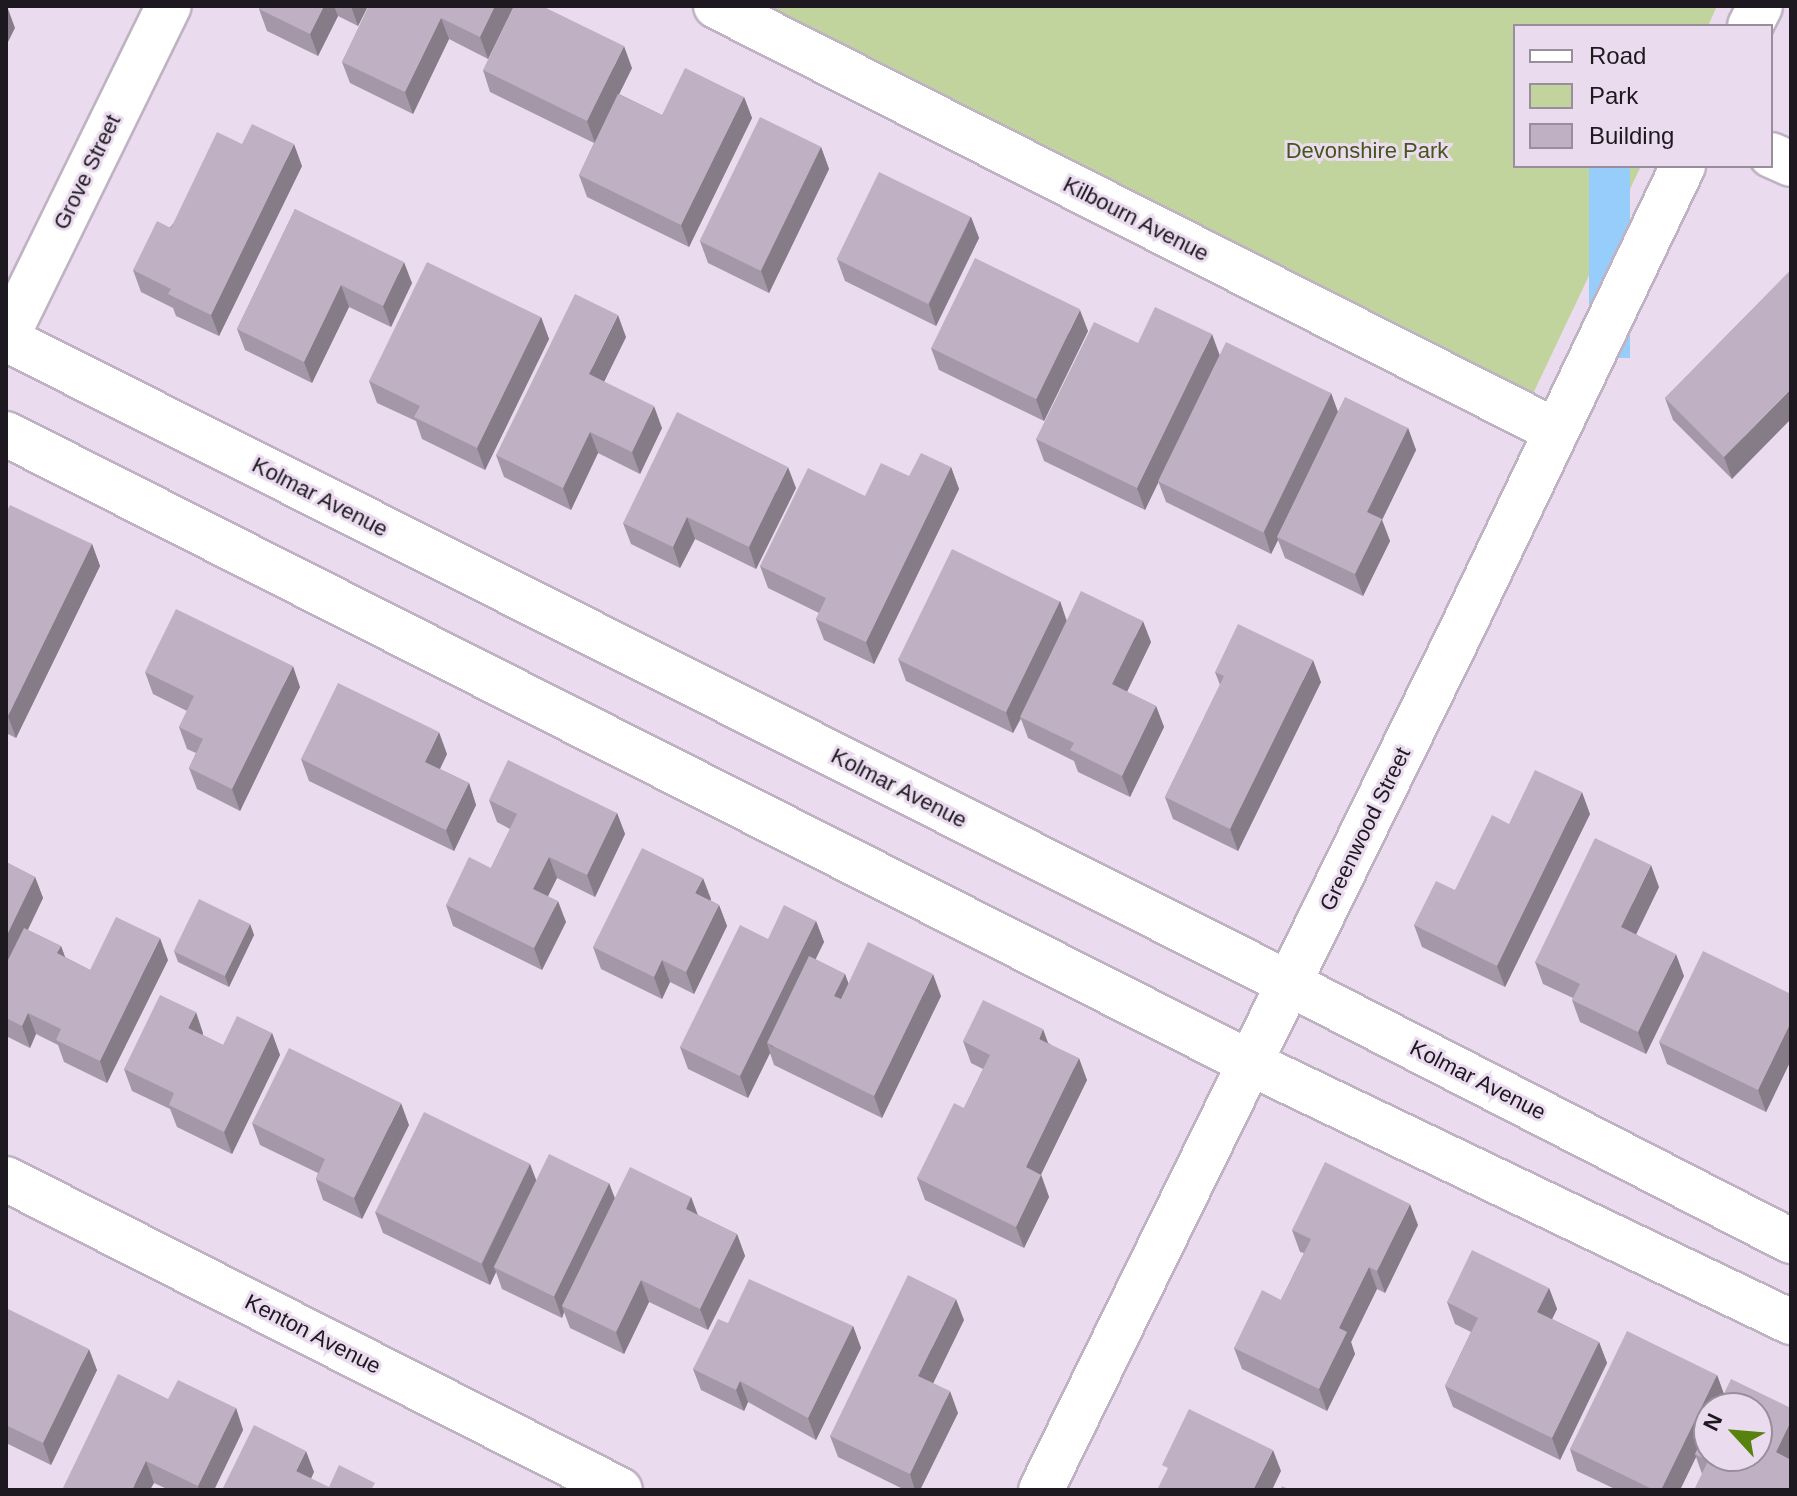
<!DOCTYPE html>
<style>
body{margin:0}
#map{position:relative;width:1797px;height:1496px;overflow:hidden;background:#eadcee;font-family:Helvetica,sans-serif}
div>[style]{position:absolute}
.green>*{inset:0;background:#c2d49e}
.water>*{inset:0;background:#96cdfb;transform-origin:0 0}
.roads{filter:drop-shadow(2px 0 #bfb2c3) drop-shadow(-2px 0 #bfb2c3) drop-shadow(0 2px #bfb2c3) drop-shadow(0 -2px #bfb2c3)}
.street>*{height:44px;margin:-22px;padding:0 22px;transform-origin:22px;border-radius:22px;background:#fff}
.wall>*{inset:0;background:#a498a8}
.shaded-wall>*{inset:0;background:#867c88}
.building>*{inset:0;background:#bfb1c3;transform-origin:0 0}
span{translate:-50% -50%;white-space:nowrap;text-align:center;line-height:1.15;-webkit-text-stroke:6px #eadcee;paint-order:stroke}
.park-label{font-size:22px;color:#46551c}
.street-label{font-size:22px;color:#1e1920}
.frame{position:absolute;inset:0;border:8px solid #1e1920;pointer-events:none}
.legend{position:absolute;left:1513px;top:24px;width:260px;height:144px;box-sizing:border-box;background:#eadcee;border:2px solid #988e9c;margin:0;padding:10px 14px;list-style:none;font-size:24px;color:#1e1920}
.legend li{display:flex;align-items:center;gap:16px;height:40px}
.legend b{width:40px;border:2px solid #988e9c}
.north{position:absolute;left:1693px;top:1392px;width:80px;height:80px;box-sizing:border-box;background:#eadcee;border:2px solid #988e9c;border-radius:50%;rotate:296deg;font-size:22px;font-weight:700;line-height:32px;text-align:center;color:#1e1920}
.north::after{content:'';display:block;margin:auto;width:28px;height:36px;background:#56820d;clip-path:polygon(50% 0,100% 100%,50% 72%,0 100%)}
</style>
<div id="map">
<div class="green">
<i style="clip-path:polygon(757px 6px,1717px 6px,1708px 26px,1515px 26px,1515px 166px,1641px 166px,1531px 398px)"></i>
</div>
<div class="water">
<i style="left:1589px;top:166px;width:41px;height:192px"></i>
</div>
<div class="roads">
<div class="street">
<i style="left:716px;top:6px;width:941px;rotate:26.84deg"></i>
<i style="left:1750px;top:26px;width:22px;rotate:-63deg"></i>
<i style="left:1771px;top:155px;width:22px;rotate:24deg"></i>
<i style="left:6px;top:338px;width:370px;rotate:-63.9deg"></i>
<i style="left:6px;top:339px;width:1437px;rotate:26.67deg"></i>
<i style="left:1290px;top:984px;width:563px;rotate:27.16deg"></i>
<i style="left:6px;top:434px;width:1396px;rotate:26.82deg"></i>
<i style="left:1252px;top:1064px;width:598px;rotate:25.58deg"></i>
<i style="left:6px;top:1179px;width:688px;rotate:26.86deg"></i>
<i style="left:1041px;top:1490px;width:961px;rotate:-63.94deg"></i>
<i style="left:1463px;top:627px;width:511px;rotate:-64.49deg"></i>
</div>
</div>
<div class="wall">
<i style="clip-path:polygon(260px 6px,368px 6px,358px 26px,338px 16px,318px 56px,267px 31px,259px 9px)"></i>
<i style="clip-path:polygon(369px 6px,514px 6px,488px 59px,449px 39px,413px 114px,350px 83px,342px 62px)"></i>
<i style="clip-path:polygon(632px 68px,619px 94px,662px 115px,744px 97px,752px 118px,689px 247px,587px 197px,579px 175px,594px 143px,490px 92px,483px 70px)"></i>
<i style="clip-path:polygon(242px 144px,302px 166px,219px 336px,176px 316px,173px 308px,141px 292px,133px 270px)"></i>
<i style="clip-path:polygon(821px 147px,829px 169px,769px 293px,708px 263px,700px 241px)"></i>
<i style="clip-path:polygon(295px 209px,412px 283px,391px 327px,349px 307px,312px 383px,245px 350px,237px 329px)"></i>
<i style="clip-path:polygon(971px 217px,979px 238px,936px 326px,845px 281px,837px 259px)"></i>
<i style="clip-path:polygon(1791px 270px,1732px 479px,1673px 420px,1665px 398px)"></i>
<i style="clip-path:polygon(541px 317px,549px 339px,485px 470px,422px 439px,416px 421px,377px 403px,369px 381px)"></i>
<i style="clip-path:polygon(1088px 331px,1044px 421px,939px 370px,931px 348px)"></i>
<i style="clip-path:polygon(626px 337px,604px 382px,662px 428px,640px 474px,598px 453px,571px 510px,504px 477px,496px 455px)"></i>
<i style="clip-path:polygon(1138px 343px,1219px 355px,1331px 393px,1338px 412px,1408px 428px,1416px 450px,1382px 520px,1390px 541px,1363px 596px,1285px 558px,1278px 540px,1271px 554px,1166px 502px,1158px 481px,1145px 510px,1044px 461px,1036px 439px)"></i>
<i style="clip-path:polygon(951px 467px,959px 489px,874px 664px,824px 640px,816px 619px,819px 613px,768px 588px,760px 566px,865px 496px,909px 476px)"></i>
<i style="clip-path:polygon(796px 488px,756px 569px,695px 539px,680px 568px,631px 544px,623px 523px)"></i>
<i style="clip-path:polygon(6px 513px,92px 544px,100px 566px,16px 738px,6px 733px)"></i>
<i style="clip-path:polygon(1060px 601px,1067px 621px,1151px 642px,1127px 692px,1156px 706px,1164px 727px,1130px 797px,1078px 772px,1074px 761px,1028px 738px,1021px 719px,1013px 733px,906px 681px,898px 659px)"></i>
<i style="clip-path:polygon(145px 672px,300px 687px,240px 811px,197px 789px,189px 768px,196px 753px,187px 749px,179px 727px,187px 711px,153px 694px)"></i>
<i style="clip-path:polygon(1215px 672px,1321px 682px,1238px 851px,1173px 819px,1165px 797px,1220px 685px)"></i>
<i style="clip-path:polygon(447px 754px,440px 769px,469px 783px,476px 805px,454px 851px,309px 781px,301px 759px)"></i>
<i style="clip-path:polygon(489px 800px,617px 813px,625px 834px,595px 897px,557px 878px,548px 896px,566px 922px,542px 970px,453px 926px,446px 905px,491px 868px,510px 829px,497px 822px)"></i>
<i style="clip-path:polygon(1590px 814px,1505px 987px,1422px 947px,1414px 925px,1455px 890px,1509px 824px)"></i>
<i style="clip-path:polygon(6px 862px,35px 877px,43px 898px,28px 930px,61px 946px,65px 957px,90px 970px,168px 960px,107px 1083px,64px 1062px,58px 1045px,36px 1034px,30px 1048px,6px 1036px)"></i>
<i style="clip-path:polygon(1659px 887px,1636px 934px,1684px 976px,1646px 1054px,1580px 1022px,1572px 1000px,1573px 998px,1543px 984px,1535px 962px)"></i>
<i style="clip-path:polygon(711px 899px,710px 900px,719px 905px,727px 926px,694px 994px,670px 982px,662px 999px,601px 969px,593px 947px)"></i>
<i style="clip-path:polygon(816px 921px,824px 942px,815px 959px,845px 974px,848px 983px,941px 996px,882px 1118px,774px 1065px,770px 1053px,748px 1098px,688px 1069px,680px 1047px,768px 939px)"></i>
<i style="clip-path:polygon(250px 924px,254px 935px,229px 987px,178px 962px,174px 951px)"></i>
<i style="clip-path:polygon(1791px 994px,1791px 1060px,1766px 1112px,1667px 1064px,1659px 1042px)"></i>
<i style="clip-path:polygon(203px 1033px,203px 1035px,223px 1045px,272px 1033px,280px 1055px,232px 1154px,177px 1127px,170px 1109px,132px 1091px,124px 1069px)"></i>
<i style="clip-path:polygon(963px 1041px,1049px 1043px,1087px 1080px,1041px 1174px,1049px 1197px,1024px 1248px,925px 1200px,917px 1178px,964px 1108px,983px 1069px,971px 1063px)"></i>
<i style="clip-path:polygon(252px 1123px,409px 1125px,362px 1219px,323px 1200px,316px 1179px,318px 1173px,260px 1145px)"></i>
<i style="clip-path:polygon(530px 1164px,536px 1180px,609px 1183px,615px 1198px,691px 1197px,698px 1215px,737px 1234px,745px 1256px,708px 1330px,649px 1302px,624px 1354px,570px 1328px,564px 1312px,562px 1318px,502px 1289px,496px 1272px,490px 1285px,383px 1233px,375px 1212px)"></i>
<i style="clip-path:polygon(1418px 1225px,1385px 1293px,1377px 1289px,1351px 1342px,1355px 1354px,1327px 1411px,1242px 1369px,1234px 1348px,1281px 1300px,1304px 1253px,1300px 1252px,1292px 1230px)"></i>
<i style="clip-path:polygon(1549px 1288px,1557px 1309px,1552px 1319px,1599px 1342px,1607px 1363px,1560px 1460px,1453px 1407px,1445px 1386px,1471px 1332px,1455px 1324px,1447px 1302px)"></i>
<i style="clip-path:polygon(6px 1308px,97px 1370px,51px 1465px,6px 1443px)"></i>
<i style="clip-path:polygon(964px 1320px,933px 1383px,958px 1413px,920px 1490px,905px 1490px,838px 1457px,830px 1436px)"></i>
<i style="clip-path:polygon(728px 1323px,853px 1326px,861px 1348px,816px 1440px,748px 1402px,744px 1411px,701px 1390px,693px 1369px)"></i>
<i style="clip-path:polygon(1717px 1375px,1724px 1394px,1791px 1408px,1790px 1460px,1702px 1474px,1696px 1457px,1680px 1490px,1617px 1490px,1577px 1471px,1570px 1449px)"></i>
<i style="clip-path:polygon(168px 1399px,236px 1408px,243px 1430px,214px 1490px,169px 1490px,154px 1483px,62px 1490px)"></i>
</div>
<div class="shaded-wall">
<i style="clip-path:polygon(7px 6px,15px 28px,6px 46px,6px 9px)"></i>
<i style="clip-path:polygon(324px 6px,334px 6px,338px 16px,318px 56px,310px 34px)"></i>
<i style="clip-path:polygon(351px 6px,368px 6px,358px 26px)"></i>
<i style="clip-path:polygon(495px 6px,514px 6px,488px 59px,480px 37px)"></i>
<i style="clip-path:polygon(441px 18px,449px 39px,413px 114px,405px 92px)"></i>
<i style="clip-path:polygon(624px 46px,632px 68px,595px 143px,587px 121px)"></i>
<i style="clip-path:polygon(744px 97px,752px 118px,689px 247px,681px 225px)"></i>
<i style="clip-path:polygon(294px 144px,302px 166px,219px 336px,211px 315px)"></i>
<i style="clip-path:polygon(821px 147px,829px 169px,769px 293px,761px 271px)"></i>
<i style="clip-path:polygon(971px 217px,979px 238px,936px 326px,929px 304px)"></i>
<i style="clip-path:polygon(404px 262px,412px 283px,391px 327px,383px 306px)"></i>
<i style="clip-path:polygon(341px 285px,349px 307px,312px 383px,304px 362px)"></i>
<i style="clip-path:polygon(1080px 310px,1088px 331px,1044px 421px,1036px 399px)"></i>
<i style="clip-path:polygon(618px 315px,626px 337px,597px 396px,589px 374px)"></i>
<i style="clip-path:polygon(541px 317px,549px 339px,485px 470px,477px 448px)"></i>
<i style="clip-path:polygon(1212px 334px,1220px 356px,1145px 510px,1137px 488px)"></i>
<i style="clip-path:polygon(1791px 389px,1791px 419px,1732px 479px,1724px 457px)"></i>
<i style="clip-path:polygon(1331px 393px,1339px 415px,1277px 537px,1278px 540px,1271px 554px,1264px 532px)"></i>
<i style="clip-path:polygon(654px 406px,662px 428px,640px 474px,632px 452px)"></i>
<i style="clip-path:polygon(1408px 428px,1416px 450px,1382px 520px,1390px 541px,1363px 596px,1355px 574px,1367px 512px)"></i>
<i style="clip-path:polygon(590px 432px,598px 453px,571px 510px,563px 488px)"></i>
<i style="clip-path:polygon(788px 467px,796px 488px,756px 569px,749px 547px)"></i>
<i style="clip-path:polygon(951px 467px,959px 489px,874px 664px,866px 642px)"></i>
<i style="clip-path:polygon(687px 517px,695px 539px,680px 568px,673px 547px)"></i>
<i style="clip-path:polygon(92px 544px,100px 566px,16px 738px,8px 716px)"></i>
<i style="clip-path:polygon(1060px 601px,1067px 623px,1013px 733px,1006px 712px)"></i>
<i style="clip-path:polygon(1143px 621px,1151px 642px,1120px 706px,1112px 684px)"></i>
<i style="clip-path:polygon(1313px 660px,1321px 682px,1238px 851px,1230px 829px)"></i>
<i style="clip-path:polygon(293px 666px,300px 687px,240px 811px,232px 789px)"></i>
<i style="clip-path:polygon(1156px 706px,1164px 727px,1130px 797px,1122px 776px)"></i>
<i style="clip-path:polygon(439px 732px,447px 754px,433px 783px,425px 762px)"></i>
<i style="clip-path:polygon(469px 783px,476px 805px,454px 851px,446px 830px)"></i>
<i style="clip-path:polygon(1582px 792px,1590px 814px,1505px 987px,1497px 966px)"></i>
<i style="clip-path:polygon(617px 813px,625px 834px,595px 897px,587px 875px)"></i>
<i style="clip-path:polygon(549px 857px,557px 878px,541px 910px,533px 889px)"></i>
<i style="clip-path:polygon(1651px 865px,1659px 887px,1629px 949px,1621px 927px)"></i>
<i style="clip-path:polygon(35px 877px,43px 898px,6px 974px,6px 937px)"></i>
<i style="clip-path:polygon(703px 878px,711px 899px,703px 915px,695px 893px)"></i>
<i style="clip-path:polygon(558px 901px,566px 922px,542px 970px,534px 948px)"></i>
<i style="clip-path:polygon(719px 905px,727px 926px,694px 994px,686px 972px)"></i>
<i style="clip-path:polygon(816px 921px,824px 942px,773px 1047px,767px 1043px,770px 1053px,748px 1098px,740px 1076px)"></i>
<i style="clip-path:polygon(250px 924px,254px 935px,229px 987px,225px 976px)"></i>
<i style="clip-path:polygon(160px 938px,168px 960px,107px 1083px,100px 1061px)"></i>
<i style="clip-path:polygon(61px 946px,69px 968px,57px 953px)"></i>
<i style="clip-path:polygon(1676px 954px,1684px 976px,1646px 1054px,1638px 1032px)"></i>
<i style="clip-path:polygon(662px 960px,670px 982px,662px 999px,654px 977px)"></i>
<i style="clip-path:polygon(845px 974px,853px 996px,842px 1017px,834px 996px)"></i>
<i style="clip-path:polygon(933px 974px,941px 996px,882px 1118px,874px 1096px)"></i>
<i style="clip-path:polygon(196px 1012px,203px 1033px,196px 1049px,188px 1028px)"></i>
<i style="clip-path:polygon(28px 1013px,36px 1034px,30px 1048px,22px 1026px)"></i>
<i style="clip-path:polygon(1791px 1022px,1791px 1060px,1766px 1112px,1758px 1090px)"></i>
<i style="clip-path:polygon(1043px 1029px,1051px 1051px,1039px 1039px)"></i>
<i style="clip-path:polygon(272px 1033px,280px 1055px,232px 1154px,224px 1132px)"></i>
<i style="clip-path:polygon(1079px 1058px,1087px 1080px,1034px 1189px,1026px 1167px)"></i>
<i style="clip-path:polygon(401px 1103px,409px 1125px,362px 1219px,354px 1198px)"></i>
<i style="clip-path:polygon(530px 1164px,538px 1185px,494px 1267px,496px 1272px,490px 1285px,482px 1264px)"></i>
<i style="clip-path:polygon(1041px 1175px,1049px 1197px,1024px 1248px,1016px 1227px)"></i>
<i style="clip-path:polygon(609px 1183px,617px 1205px,562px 1306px,564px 1312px,562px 1318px,554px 1296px)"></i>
<i style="clip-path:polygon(691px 1197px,699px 1219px,686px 1209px)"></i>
<i style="clip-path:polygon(1410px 1204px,1418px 1225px,1385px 1293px,1377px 1271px)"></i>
<i style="clip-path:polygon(737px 1234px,745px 1256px,708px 1330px,700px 1309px)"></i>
<i style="clip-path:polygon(1369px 1267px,1377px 1289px,1351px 1342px,1355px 1354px,1327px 1411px,1319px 1389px,1339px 1328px)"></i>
<i style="clip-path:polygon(641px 1280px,649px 1302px,624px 1354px,616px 1332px)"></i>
<i style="clip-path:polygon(1549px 1288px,1557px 1309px,1545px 1333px,1537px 1312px)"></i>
<i style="clip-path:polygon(956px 1299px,964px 1320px,926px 1398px,918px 1376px)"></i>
<i style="clip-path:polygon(853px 1326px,861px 1348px,816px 1440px,808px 1418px)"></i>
<i style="clip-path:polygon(1599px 1342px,1607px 1363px,1560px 1460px,1552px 1438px)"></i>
<i style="clip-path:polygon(89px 1349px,97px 1370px,51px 1465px,43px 1443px)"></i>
<i style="clip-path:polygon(1717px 1375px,1725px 1397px,1720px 1408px,1709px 1408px,1709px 1430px,1695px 1454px,1696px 1457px,1680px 1490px,1661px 1490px)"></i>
<i style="clip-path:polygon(740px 1381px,748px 1402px,744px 1411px,736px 1390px)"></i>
<i style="clip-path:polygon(950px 1391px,958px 1413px,920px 1490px,915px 1490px,910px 1474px)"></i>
<i style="clip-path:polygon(236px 1408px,243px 1430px,214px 1490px,199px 1490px,198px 1486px)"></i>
<i style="clip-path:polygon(1791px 1421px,1791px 1458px,1783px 1474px,1776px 1452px)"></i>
<i style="clip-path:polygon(1273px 1450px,1281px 1471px,1272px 1490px,1253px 1490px)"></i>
<i style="clip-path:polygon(306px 1451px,314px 1472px,306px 1490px,296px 1471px)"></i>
<i style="clip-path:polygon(146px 1461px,154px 1483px,150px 1490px,132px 1490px)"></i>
</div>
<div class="building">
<i style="clip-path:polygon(260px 6px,324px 6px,310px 34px,259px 9px)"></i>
<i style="clip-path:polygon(369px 6px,495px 6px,480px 37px,441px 18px,405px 92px,342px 62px)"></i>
<i style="clip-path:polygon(514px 6px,542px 6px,624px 46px,587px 121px,483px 70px)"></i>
<i style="clip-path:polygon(685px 68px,744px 97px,681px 225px,579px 175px,618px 94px,662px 115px)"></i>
<i style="left:760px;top:117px;width:68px;height:138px;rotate:26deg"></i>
<i style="clip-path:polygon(252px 124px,294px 144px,211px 315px,168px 294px,171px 289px,133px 270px,157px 221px,171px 228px,217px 132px,242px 144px)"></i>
<i style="left:879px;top:172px;width:102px;height:97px;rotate:26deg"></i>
<i style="clip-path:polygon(295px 209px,404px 262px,383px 306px,341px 285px,304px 362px,237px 329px)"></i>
<i style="left:975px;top:258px;width:117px;height:100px;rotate:26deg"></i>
<i style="clip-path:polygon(427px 262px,541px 317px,477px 448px,414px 417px,420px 406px,369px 381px)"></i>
<i style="clip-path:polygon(1791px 270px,1791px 389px,1724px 457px,1665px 398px)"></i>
<i style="clip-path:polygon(575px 294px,618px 315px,589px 374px,654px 406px,632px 452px,590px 432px,563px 488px,496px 455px)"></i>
<i style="clip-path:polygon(1155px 307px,1212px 334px,1137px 488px,1036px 439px,1094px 322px,1138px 343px)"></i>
<i style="left:1226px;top:342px;width:117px;height:155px;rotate:26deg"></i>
<i style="clip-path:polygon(1345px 397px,1408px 428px,1367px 512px,1382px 519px,1355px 574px,1277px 537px)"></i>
<i style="clip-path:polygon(677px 412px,788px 467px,749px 547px,687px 517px,673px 547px,623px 523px)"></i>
<i style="clip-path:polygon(921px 453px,951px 467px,866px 642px,816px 619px,826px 598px,760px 566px,808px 468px,865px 496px,881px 463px,909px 476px)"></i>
<i style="clip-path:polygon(10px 505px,92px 544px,8px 716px,6px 715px,6px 513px)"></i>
<i style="left:952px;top:549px;width:120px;height:123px;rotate:26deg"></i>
<i style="clip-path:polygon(1081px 591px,1143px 621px,1112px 684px,1156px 706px,1122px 776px,1070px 750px,1074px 743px,1020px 717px)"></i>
<i style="clip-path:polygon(176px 609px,293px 666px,232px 789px,189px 768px,203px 739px,179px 727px,194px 696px,145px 672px)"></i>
<i style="clip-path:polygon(1238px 624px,1313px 660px,1230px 829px,1165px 797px,1224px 676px,1215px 672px)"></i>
<i style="clip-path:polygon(338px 683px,439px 732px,425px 762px,469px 783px,446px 830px,301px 759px)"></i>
<i style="clip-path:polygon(508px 760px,617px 813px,587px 875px,549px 857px,533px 889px,558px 901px,534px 948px,446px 905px,469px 857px,491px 868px,517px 814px,489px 800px)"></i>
<i style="clip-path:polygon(1535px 770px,1582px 792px,1497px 966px,1414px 925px,1436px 881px,1455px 890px,1492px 815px,1509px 824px)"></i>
<i style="clip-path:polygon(1595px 838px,1651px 865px,1621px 927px,1676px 954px,1638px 1032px,1572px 1000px,1580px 984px,1535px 962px)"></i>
<i style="clip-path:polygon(642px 848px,703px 878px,695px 893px,719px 905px,686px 972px,662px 960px,654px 977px,593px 947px)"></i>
<i style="clip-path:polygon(6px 862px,35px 877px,6px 937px)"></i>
<i style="left:199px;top:899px;width:57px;height:58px;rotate:26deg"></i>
<i style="clip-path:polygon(784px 905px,816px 921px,740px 1076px,680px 1047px,740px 925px,768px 939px)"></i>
<i style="clip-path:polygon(116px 917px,160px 938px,100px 1061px,56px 1040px,61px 1029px,28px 1013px,22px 1026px,6px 1018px,6px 964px,24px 928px,61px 946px,57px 953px,90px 970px)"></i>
<i style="clip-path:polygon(868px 942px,933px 974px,874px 1096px,767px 1043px,809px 956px,845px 974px,834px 996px,841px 999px)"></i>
<i style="clip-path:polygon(1703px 951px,1791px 994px,1791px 1022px,1758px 1090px,1659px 1042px)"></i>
<i style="clip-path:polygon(160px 995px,196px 1012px,188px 1028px,223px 1045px,237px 1016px,272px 1033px,224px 1132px,169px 1105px,174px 1093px,124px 1069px)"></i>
<i style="clip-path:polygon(983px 1000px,1043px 1029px,1039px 1039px,1079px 1058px,1026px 1167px,1041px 1175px,1016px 1227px,917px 1178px,954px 1103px,964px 1108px,990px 1055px,963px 1041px)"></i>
<i style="clip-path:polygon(289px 1048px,401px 1103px,354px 1198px,316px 1179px,325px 1159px,252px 1123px)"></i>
<i style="left:424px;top:1112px;width:118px;height:111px;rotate:26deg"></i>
<i style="left:549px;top:1154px;width:67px;height:126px;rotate:26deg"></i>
<i style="clip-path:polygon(1325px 1162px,1410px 1204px,1377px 1271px,1369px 1267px,1339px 1328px,1347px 1332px,1319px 1389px,1234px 1348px,1262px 1290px,1281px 1300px,1311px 1239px,1292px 1230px)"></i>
<i style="clip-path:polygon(630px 1167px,691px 1197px,686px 1209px,737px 1234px,700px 1309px,641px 1280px,616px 1332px,562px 1306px)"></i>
<i style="clip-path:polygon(1472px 1250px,1549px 1288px,1537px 1312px,1599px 1342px,1552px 1438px,1445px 1386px,1478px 1318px,1447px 1302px)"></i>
<i style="clip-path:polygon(908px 1275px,956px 1299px,918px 1376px,950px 1391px,910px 1474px,830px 1436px)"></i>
<i style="clip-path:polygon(749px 1279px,853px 1326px,808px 1418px,740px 1381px,736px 1390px,693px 1369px,718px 1319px,728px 1323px)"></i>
<i style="clip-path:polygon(6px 1308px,89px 1349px,43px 1443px,6px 1425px)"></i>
<i style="clip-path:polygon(1627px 1331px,1717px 1375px,1661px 1490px,1654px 1490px,1570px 1449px)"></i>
<i style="clip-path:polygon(118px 1374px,168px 1399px,178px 1380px,236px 1408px,198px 1486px,146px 1461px,132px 1490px,62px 1490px)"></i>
<i style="clip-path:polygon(1731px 1379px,1791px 1408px,1791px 1421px,1776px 1452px,1791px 1460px,1791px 1490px,1694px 1490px,1708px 1461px,1695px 1454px,1709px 1425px,1709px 1456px,1757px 1456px,1757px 1408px,1717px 1408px)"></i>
<i style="clip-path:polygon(1189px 1409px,1273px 1450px,1253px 1490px,1157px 1490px,1168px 1468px,1162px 1465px)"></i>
<i style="clip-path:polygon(254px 1425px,306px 1451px,296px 1471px,329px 1487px,339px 1465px,375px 1483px,371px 1490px,222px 1490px)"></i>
<i style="clip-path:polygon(1282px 1486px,1290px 1490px,1280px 1490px)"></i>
</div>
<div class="park-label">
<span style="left:1367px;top:151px">Devonshire Park</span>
</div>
<div class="street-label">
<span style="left:87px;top:172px;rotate:-64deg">Grove Street</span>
<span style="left:1136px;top:219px;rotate:27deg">Kilbourn Avenue</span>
<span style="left:320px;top:497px;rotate:27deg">Kolmar Avenue</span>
<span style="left:899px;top:788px;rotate:27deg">Kolmar Avenue</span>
<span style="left:1365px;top:829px;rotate:-64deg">Greenwood Street</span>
<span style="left:1478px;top:1080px;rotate:27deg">Kolmar Avenue</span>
<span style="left:313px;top:1334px;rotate:27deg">Kenton Avenue</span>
</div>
<div class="frame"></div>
<ul class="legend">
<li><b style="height:10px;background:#fff"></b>Road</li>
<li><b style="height:22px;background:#c2d49e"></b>Park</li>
<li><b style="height:22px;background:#bfb1c3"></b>Building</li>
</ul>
<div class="north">N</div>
</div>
